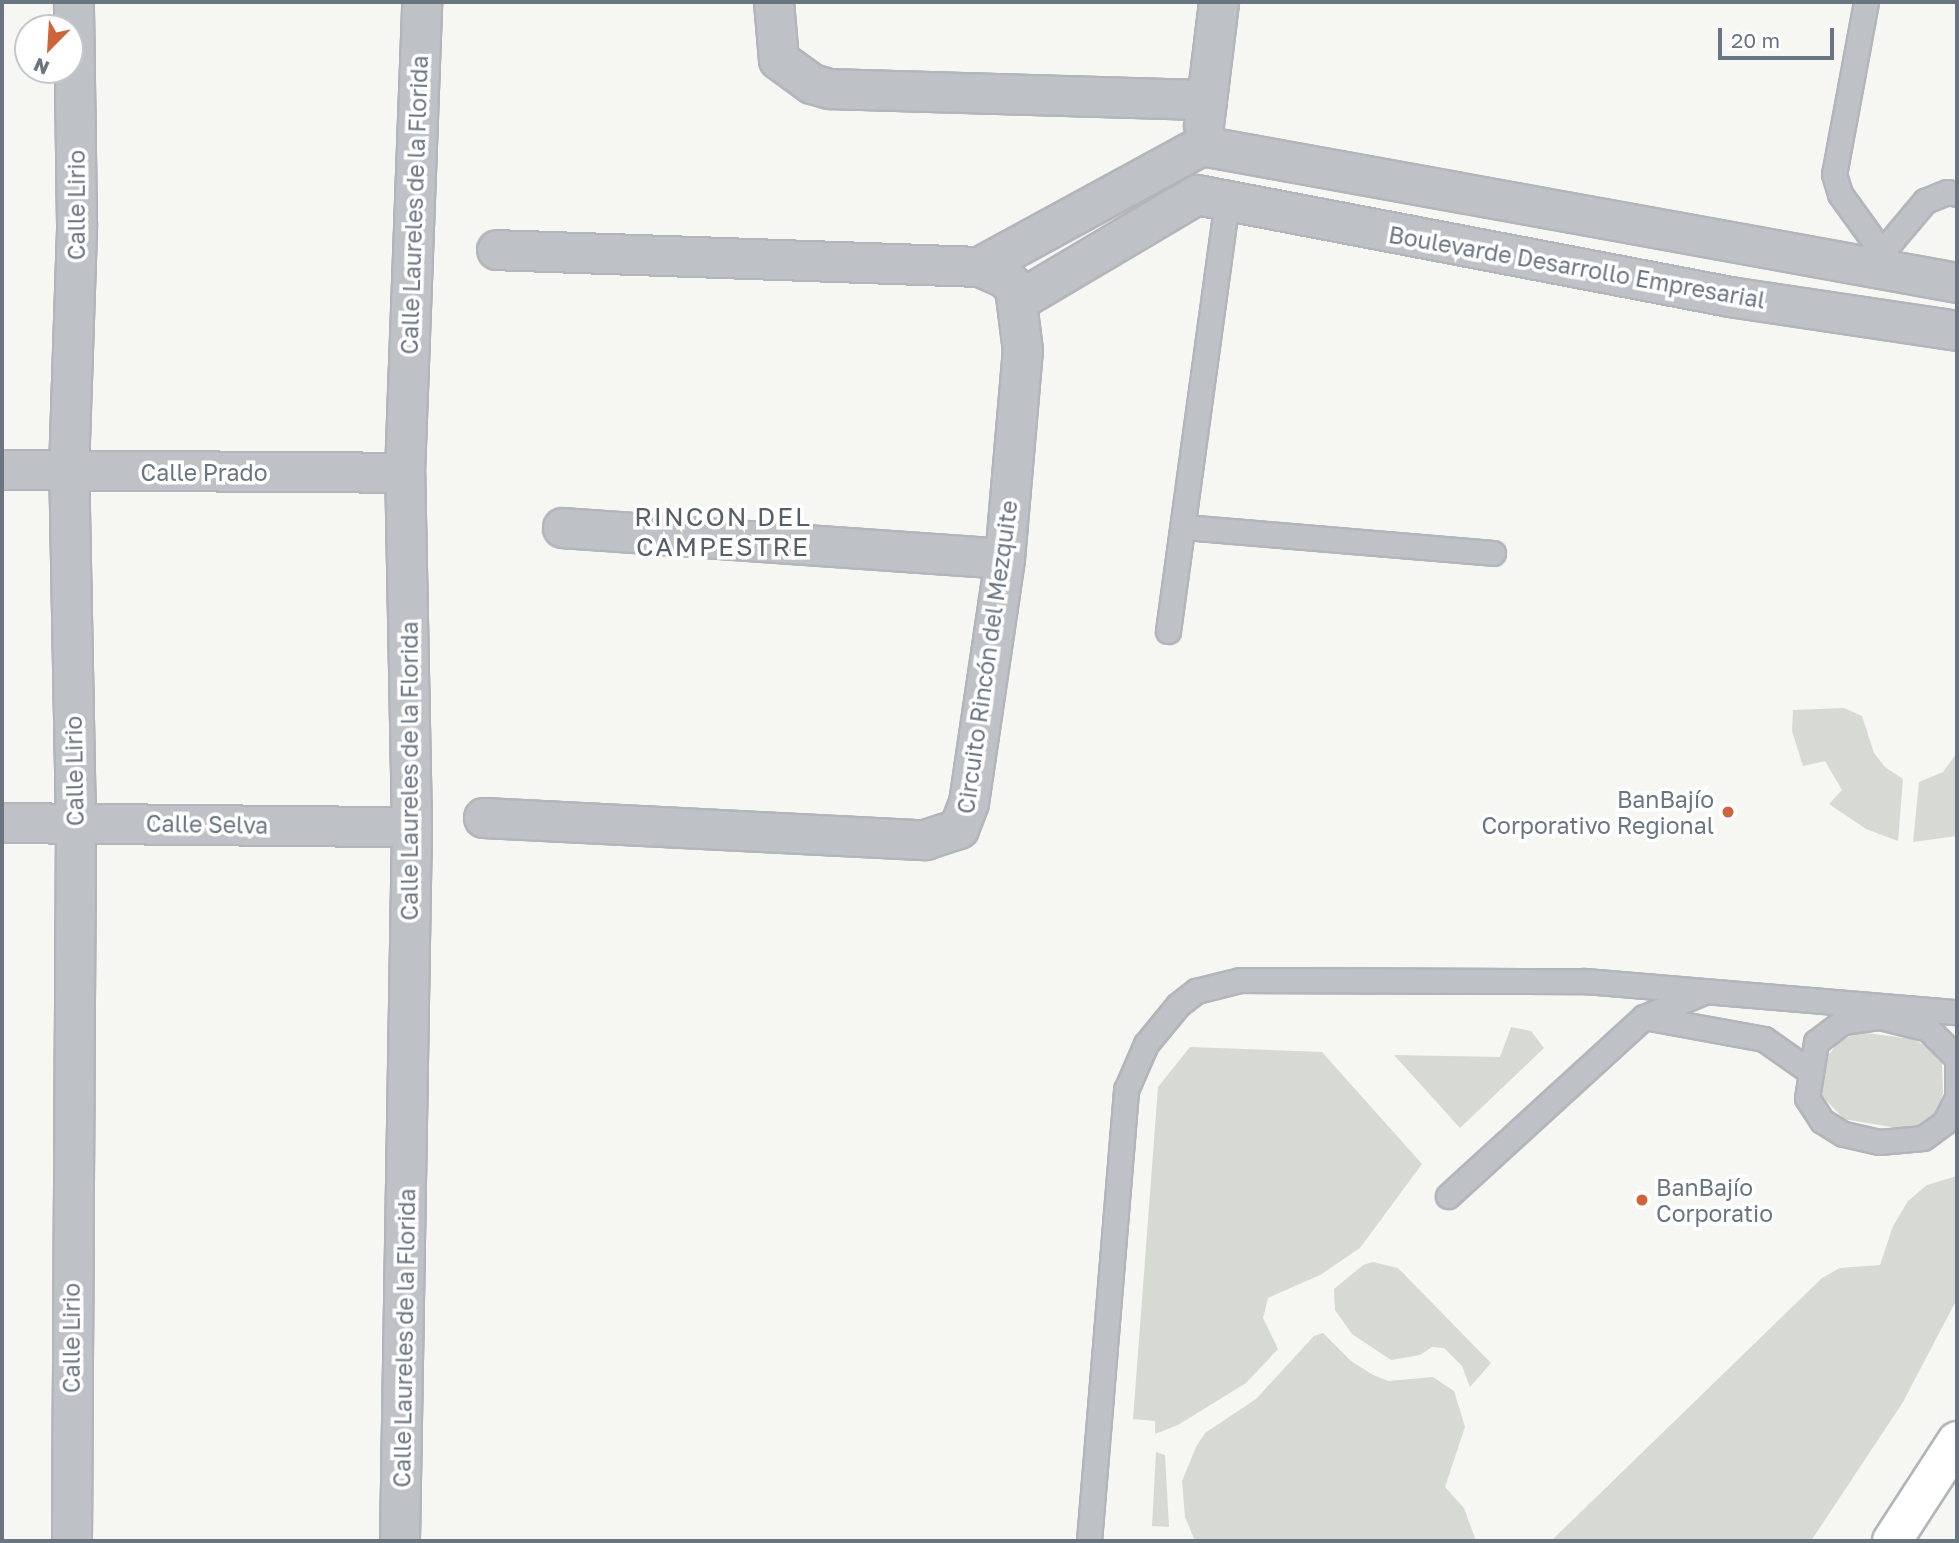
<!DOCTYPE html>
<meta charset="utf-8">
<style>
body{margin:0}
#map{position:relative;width:1959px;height:1543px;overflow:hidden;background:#f6f6f3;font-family:"Golos Text",sans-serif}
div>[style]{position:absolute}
.green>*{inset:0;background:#d6dad3}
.roads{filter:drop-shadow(2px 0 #b2b5b9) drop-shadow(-2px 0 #b2b5b9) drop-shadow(0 2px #b2b5b9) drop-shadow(0 -2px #b2b5b9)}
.lane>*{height:23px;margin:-11.5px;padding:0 11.5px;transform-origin:11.5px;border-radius:11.5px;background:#bec1c5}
.street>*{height:38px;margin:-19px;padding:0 19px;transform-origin:19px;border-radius:19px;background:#bec1c5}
.primary>*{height:38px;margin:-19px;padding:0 19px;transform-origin:19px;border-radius:19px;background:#fff}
.dots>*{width:19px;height:19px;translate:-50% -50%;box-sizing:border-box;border:4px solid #fff;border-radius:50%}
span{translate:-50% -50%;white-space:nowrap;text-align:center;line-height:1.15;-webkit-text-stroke:7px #fff;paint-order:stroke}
.street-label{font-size:23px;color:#697581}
.poi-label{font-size:23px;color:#697581}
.right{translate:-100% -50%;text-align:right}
.left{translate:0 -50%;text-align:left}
.quarter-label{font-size:26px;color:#565f67;letter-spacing:2px}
.frame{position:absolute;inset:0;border:4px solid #697581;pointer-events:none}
.north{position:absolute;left:14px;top:14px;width:70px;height:70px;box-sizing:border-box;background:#fff;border:2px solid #c3c8cd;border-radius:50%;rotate:204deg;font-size:19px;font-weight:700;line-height:28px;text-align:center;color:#697581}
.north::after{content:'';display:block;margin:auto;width:24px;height:32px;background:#cd643c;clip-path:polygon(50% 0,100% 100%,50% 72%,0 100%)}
.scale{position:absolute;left:1718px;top:28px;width:116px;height:32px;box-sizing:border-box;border:4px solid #697581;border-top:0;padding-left:9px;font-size:21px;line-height:24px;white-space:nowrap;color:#697581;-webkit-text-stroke:5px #fff;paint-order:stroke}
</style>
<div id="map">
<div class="green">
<i style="clip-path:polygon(1844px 708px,1862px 716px,1874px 753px,1885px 767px,1903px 779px,1898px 841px,1866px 829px,1829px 804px,1842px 790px,1825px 761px,1803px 766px,1792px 731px,1793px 710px)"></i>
<i style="clip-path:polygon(1957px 753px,1957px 836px,1913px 842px,1919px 782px,1943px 772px)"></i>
<i style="clip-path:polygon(1511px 1027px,1531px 1031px,1544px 1048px,1460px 1128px,1394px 1055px,1500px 1057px)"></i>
<i style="clip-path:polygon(1859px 1032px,1912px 1039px,1932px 1049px,1942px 1063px,1943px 1094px,1937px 1111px,1923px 1125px,1903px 1129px,1844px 1119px,1821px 1095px,1820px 1077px,1827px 1057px,1838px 1042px)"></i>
<i style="clip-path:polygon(1190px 1047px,1322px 1052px,1422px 1164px,1360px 1248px,1320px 1275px,1268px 1298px,1263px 1318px,1278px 1349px,1246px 1383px,1178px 1425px,1155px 1434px,1155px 1421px,1133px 1419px,1158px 1087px)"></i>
<i style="clip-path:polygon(1957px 1176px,1957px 1299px,1903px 1402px,1811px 1541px,1551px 1541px,1822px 1278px,1840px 1268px,1880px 1265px,1893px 1226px,1908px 1201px,1927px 1185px)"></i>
<i style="clip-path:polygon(1373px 1262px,1398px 1268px,1491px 1363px,1470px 1387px,1462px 1366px,1444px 1348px,1432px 1347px,1420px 1355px,1391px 1360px,1352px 1334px,1335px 1310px,1334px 1289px,1363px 1265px)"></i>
<i style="clip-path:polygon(1323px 1333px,1351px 1361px,1373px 1375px,1388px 1381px,1433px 1377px,1454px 1391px,1465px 1427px,1445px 1487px,1464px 1508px,1476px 1541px,1195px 1541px,1185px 1517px,1182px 1481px,1196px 1447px,1205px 1433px,1256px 1399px,1314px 1336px)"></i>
<i style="clip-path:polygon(1156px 1452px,1165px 1455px,1169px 1527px,1152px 1526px)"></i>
</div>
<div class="roads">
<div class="lane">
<i style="left:1866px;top:2px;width:175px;rotate:100.5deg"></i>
<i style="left:1834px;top:174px;width:21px;rotate:73deg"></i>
<i style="left:1840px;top:194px;width:97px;rotate:54.2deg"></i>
<i style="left:1882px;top:252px;width:67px;rotate:-49.9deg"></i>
<i style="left:1925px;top:201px;width:24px;rotate:-22deg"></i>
<i style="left:1947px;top:192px;width:10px;rotate:11deg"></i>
<i style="left:1184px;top:527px;width:310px;rotate:4.8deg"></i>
<i style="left:1168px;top:631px;width:433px;rotate:-82.2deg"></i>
<i style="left:1644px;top:1017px;width:122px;rotate:10.4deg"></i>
<i style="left:1764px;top:1039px;width:54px;rotate:35.2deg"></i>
<i style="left:1880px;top:1017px;width:49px;rotate:14deg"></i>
<i style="left:1928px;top:1029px;width:41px;rotate:45deg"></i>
<i style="left:1957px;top:1058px;width:40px;rotate:90deg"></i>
<i style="left:1957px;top:1098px;width:27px;rotate:117deg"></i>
<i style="left:1945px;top:1122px;width:27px;rotate:144deg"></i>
<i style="left:1923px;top:1138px;width:44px;rotate:174.8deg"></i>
<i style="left:1879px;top:1142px;width:37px;rotate:-167deg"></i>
<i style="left:1843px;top:1134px;width:25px;rotate:-148deg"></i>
<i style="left:1822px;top:1121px;width:27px;rotate:-123deg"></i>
<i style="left:1807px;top:1098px;width:57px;rotate:-80.9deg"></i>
<i style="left:1816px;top:1042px;width:34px;rotate:-37deg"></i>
<i style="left:1843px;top:1022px;width:37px;rotate:-8deg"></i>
<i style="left:1448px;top:1196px;width:265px;rotate:-42.4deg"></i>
<i style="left:1644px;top:1017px;width:65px;rotate:-22.6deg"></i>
<i style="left:1089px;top:1541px;width:453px;rotate:-85.3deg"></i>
<i style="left:1126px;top:1090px;width:50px;rotate:-66.5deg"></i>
<i style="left:1146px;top:1044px;width:50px;rotate:-50.6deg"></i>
<i style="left:1178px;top:1005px;width:23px;rotate:-38deg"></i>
<i style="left:1196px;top:991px;width:45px;rotate:-14deg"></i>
<i style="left:1240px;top:980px;width:345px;rotate:0.2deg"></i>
<i style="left:1585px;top:981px;width:373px;rotate:4.8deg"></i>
</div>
<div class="street">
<i style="left:774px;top:2px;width:58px;rotate:85.1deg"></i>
<i style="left:779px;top:60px;width:41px;rotate:36deg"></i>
<i style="left:812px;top:84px;width:19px;rotate:16deg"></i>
<i style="left:830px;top:89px;width:377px;rotate:1.7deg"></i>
<i style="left:1204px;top:125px;width:124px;rotate:-83deg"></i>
<i style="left:1197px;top:195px;width:543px;rotate:10.83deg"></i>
<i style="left:1730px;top:297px;width:230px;rotate:8.5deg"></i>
<i style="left:980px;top:267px;width:253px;rotate:-28.6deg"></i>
<i style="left:1202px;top:146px;width:767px;rotate:10.28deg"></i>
<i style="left:1020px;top:300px;width:206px;rotate:-30.7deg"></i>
<i style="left:2px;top:470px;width:403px;rotate:0.4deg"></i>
<i style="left:563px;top:528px;width:443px;rotate:4deg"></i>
<i style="left:484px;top:818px;width:442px;rotate:2.9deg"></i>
<i style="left:925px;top:840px;width:36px;rotate:-18deg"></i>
<i style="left:959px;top:829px;width:28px;rotate:-69deg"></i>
<i style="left:969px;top:803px;width:247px;rotate:-81.6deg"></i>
<i style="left:1005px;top:559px;width:209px;rotate:-85.1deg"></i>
<i style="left:1023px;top:351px;width:64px;rotate:-97.2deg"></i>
<i style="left:1015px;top:288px;width:14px;rotate:-135deg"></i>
<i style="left:1005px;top:278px;width:27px;rotate:-156deg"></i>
<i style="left:980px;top:267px;width:483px;rotate:-178deg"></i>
<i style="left:2px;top:823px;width:410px;rotate:0.6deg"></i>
<i style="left:72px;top:1541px;width:718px;rotate:-89.68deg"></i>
<i style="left:76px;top:823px;width:352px;rotate:-91.1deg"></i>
<i style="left:69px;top:471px;width:247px;rotate:-88.1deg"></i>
<i style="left:77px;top:224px;width:222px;rotate:-90.8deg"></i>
<i style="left:400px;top:1541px;width:714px;rotate:-89.04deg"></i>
<i style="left:412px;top:827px;width:354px;rotate:-91.1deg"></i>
<i style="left:405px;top:473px;width:471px;rotate:-87.9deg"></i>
</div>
<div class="primary">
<i style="left:1892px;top:1541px;width:119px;rotate:-57deg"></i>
</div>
</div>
<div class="dots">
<i style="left:1728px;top:812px;background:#cd643c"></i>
<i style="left:1642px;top:1200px;background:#cd643c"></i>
</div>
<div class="street-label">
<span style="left:76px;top:205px;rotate:-90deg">Calle Lirio</span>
<span style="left:414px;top:205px;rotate:-88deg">Calle Laureles de la Florida</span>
<span style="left:1577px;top:267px;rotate:10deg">Boulevarde Desarrollo Empresarial</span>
<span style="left:204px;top:472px">Calle Prado</span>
<span style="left:987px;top:657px;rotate:-82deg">Circuito Rincón del Mezquite</span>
<span style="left:74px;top:771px;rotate:-91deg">Calle Lirio</span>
<span style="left:409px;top:771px;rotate:-90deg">Calle Laureles de la Florida</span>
<span style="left:207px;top:824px;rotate:1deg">Calle Selva</span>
<span style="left:71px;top:1338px;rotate:-90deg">Calle Lirio</span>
<span style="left:404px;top:1338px;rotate:-89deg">Calle Laureles de la Florida</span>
</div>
<div class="poi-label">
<span class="right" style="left:1714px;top:812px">BanBajío<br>Corporativo Regional</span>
<span class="left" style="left:1656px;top:1200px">BanBajío<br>Corporatio</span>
</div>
<div class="quarter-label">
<span style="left:723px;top:532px">RINCON DEL<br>CAMPESTRE</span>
</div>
<div class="frame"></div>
<div class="north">N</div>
<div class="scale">20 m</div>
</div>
